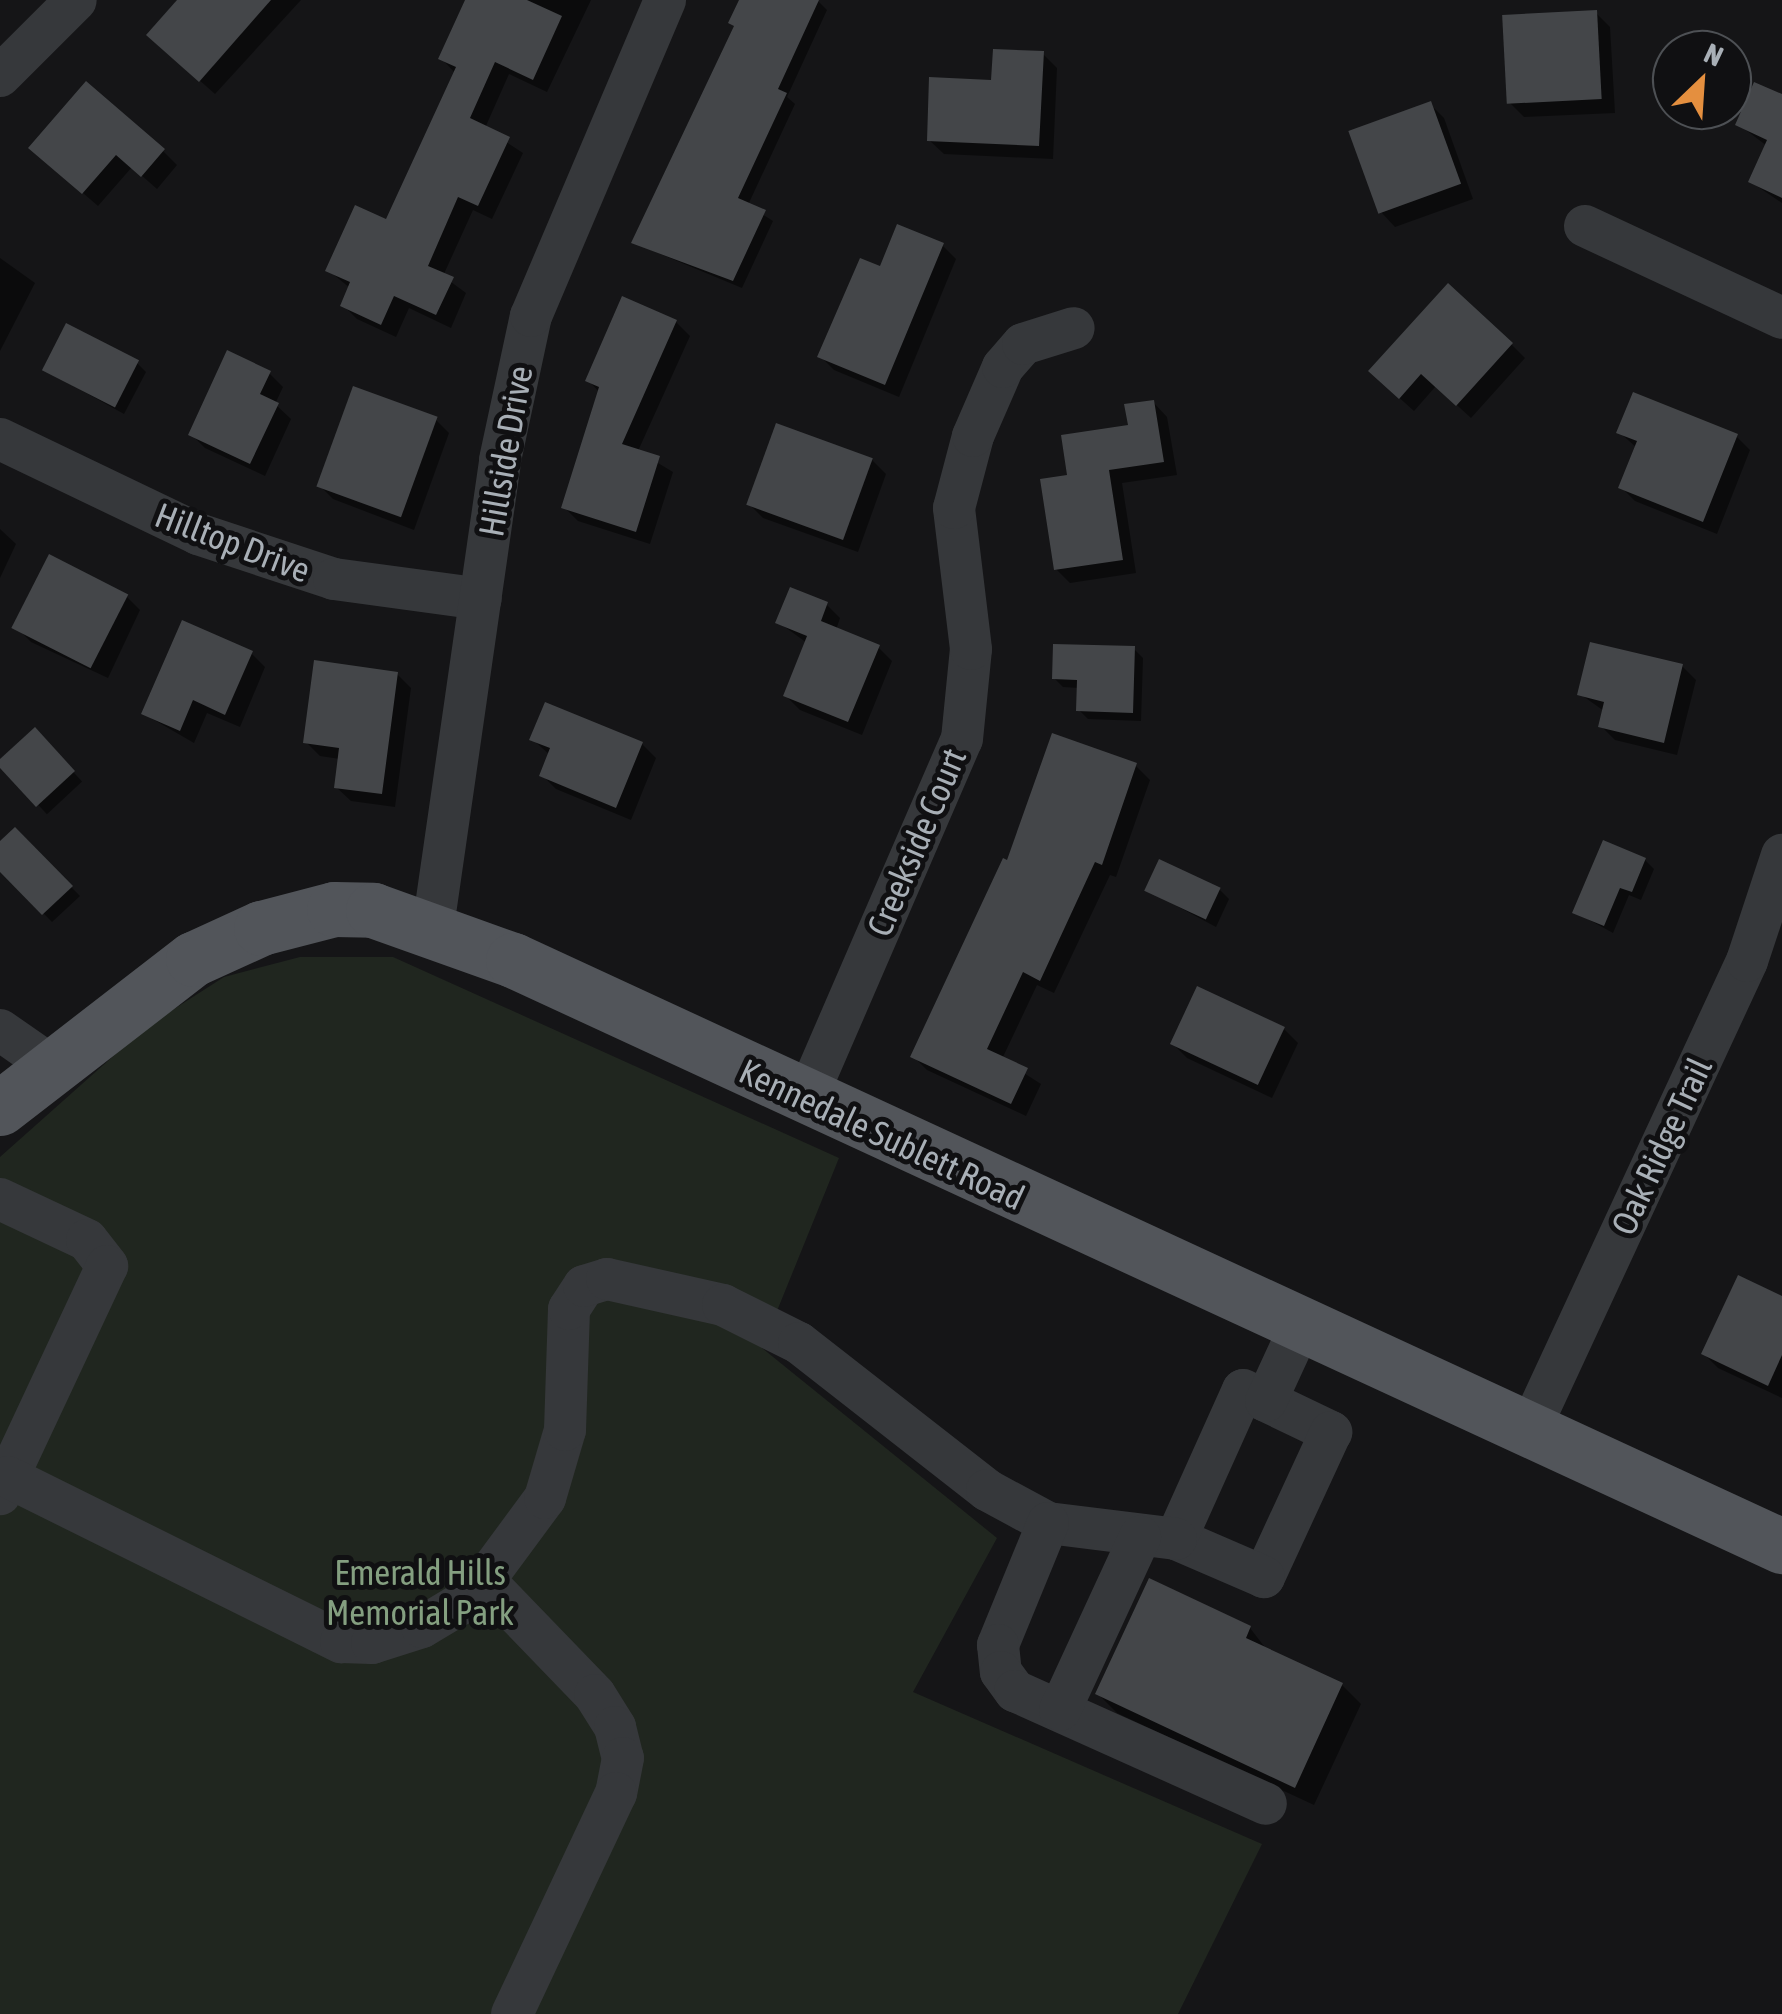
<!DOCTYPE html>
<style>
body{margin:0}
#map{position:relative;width:1782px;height:2014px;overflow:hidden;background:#151517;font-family:"Asap Condensed",sans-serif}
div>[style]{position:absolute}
.green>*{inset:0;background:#20261f}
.shadow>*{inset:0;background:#0007;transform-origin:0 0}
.building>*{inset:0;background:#444649;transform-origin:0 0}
.minor>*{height:42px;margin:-21px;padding:0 21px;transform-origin:21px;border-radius:21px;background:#36383b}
.major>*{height:55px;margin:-27.5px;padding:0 27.5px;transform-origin:27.5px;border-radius:27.5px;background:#52555a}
span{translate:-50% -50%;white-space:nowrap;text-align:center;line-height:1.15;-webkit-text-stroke:10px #101012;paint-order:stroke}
.street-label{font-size:35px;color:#a8afb6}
.park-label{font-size:35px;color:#849f80}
.north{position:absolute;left:1652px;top:30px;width:100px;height:100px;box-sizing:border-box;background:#101012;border:2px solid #4d5054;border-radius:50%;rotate:25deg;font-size:28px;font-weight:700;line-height:40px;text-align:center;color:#a8afb6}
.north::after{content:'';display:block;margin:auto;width:35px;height:45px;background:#e48f3f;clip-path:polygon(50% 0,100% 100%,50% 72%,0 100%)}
</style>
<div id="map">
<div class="green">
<i style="clip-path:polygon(300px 957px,393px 957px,839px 1158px,762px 1348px,997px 1538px,913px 1692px,1262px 1844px,1178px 2014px,0 2014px,0 1157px,146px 1027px,224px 977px)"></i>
</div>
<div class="shadow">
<i style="clip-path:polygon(181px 0,301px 0,215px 94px,164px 49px)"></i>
<i style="clip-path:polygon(467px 0,591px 0,547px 92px,509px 74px,485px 128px,523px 153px,492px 219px,473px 210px,443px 276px,466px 293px,451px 328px,409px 308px,396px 337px,357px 319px,343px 305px,350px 288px,328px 270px,387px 223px,456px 74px,441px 58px)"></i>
<i style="clip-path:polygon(741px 0,817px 0,827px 10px,787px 97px,795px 104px,748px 205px,773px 221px,742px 288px,634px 243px,736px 27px)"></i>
<i style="clip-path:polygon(1596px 13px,1610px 27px,1615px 113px,1524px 117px,1510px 103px)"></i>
<i style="clip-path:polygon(1042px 53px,1057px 68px,1053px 159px,944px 154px,929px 140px,994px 82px)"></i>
<i style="clip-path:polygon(1782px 97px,1782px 203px,1751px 182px,1767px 146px,1738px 124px)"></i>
<i style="clip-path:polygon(1430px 104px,1444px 118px,1473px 199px,1395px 227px,1381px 212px)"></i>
<i style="clip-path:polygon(31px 148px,163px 151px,177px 165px,157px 189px,132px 167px,98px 206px)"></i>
<i style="clip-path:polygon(942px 245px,956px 259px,899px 397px,834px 370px,820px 356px,881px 269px)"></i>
<i style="clip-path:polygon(0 258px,35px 283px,0 351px)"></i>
<i style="clip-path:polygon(676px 322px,690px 336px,638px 451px,673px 472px,650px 544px,578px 521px,564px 507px,600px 393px,588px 380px)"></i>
<i style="clip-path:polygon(1511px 344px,1525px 358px,1471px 418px,1436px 386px,1414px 411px,1385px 385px)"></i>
<i style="clip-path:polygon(137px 363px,146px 372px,124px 414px,45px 370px)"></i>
<i style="clip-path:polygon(269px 373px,283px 387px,275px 404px,291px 419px,265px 476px,205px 448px,191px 434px)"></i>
<i style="clip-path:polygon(1153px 402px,1167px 417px,1177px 475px,1122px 483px,1136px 573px,1070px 583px,1056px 569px,1070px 478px)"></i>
<i style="clip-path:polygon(435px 419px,449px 433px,414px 530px,333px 499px,319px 485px)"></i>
<i style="clip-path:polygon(1619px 432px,1736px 436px,1750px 450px,1717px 534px,1635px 501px,1621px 487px,1637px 448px)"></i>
<i style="clip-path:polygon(872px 460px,886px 474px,858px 552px,763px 518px,749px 504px)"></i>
<i style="clip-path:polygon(0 529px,16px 544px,0 578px)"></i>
<i style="clip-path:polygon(126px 596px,140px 610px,108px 678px,31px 642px,17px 628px)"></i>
<i style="clip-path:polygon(826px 604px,840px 618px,836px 630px,878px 647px,892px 661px,862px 735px,800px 710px,786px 696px,807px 643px,778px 622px)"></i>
<i style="clip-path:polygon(1134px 649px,1143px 658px,1141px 721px,1088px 719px,1079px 710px,1079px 688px,1063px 687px,1054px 678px)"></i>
<i style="clip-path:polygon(251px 653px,265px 667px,240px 727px,207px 713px,194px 743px,144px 714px)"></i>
<i style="clip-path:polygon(1682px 666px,1696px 680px,1677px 755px,1615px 740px,1601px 726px,1604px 711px,1580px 694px)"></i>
<i style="clip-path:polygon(397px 674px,411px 688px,395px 807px,351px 801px,336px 787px,340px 759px,320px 756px,306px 742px)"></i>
<i style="left:35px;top:731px;width:69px;height:48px;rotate:47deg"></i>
<i style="clip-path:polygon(532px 739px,642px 744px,656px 758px,631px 820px,556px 789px,542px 775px,550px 755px)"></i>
<i style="clip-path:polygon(1136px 766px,1150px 780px,1116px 877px,1110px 875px,1054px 993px,1037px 985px,1002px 1059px,1041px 1084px,1026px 1116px,927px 1070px,913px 1056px,1009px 863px)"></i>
<i style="clip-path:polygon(15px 830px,80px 896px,52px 922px,0 869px,0 845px)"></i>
<i style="clip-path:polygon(1645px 860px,1654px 869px,1641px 900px,1629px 895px,1613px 933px,1575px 912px)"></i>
<i style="clip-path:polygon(1147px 890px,1220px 890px,1229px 899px,1216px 927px)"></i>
<i style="clip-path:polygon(1284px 1029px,1298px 1043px,1272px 1098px,1187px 1058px,1173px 1044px)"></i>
<i style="clip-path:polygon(1782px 1298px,1782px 1398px,1718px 1368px,1704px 1354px)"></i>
<i style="clip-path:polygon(1250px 1628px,1267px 1650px,1342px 1685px,1361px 1704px,1314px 1805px,1117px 1713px,1098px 1694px)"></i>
</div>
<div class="building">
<i style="clip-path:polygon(177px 0,271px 0,199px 82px,146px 35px)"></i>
<i style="clip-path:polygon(465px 0,527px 0,562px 16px,533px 80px,495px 62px,470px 118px,510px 137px,478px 206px,458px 197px,428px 266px,454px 277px,436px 315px,394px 296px,381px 325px,340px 306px,350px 282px,325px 271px,355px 205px,386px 219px,456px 67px,438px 59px)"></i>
<i style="clip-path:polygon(739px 0,819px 0,778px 89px,787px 93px,738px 198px,766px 210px,733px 281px,631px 243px,734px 26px,728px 23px)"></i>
<i style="left:1597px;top:10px;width:89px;height:95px;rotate:87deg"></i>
<i style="clip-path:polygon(993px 49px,1044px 51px,1039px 146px,927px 141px,929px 77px,991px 80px)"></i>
<i style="clip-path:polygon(86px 81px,165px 149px,141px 177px,116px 155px,82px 194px,28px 148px)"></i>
<i style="clip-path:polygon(1754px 82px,1782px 94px,1782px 198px,1748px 182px,1767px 140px,1735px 125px)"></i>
<i style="left:1431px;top:101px;width:88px;height:88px;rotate:70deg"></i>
<i style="clip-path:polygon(897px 224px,944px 243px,885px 385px,817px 357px,860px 258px,880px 266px)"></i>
<i style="clip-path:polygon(1448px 283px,1513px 343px,1456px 406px,1421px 374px,1399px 399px,1368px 371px)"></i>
<i style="clip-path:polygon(622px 296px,677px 320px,622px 444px,660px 456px,636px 532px,561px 508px,599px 387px,585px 381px)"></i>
<i style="left:66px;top:323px;width:82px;height:53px;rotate:27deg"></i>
<i style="clip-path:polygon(227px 350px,271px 371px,260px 394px,279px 403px,250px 464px,188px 435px)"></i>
<i style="left:353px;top:386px;width:90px;height:107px;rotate:20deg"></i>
<i style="clip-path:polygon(1633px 392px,1738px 434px,1703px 522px,1618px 488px,1637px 441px,1616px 433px)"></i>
<i style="clip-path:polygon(1154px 400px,1164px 462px,1109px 470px,1123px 560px,1054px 570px,1040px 479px,1067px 475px,1061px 435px,1128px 425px,1124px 404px)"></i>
<i style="left:776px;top:423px;width:103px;height:87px;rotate:20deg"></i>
<i style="left:49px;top:554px;width:89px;height:83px;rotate:27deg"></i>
<i style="clip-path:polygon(790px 587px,828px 602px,821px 621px,880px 645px,848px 722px,783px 696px,807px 636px,775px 623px)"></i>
<i style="clip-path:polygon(182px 620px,253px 651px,225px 715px,193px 700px,180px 731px,141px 714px)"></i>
<i style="clip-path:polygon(1590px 642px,1683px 664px,1664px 743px,1598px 727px,1604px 702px,1577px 695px)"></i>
<i style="clip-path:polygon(1053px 644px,1135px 646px,1133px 713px,1076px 711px,1077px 680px,1052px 679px)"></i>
<i style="clip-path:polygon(314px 660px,398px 672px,382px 794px,334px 788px,339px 748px,303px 743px)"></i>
<i style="clip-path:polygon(545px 702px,643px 742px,616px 808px,539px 776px,550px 748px,529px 740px)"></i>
<i style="clip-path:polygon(35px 727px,75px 771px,36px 807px,0 768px,0 759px)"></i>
<i style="clip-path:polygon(1052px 733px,1137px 763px,1102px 865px,1095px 862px,1040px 981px,1023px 972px,987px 1049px,1028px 1068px,1011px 1104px,910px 1057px,1003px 858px,1007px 860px)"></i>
<i style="clip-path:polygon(15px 827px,73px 886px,42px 915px,0 872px,0 841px)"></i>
<i style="clip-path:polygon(1603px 840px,1646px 858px,1632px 892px,1620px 888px,1604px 926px,1572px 913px)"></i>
<i style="left:1159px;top:859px;width:68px;height:35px;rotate:25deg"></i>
<i style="left:1197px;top:986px;width:97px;height:64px;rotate:25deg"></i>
<i style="clip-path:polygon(1738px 1275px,1782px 1296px,1782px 1355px,1768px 1386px,1701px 1354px)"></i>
<i style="clip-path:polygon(1149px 1578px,1251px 1626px,1246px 1638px,1343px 1683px,1295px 1788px,1095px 1694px)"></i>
</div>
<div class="minor">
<i style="left:0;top:76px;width:107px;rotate:-45deg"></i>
<i style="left:1585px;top:226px;width:217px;rotate:25deg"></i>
<i style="left:0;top:439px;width:220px;rotate:25.6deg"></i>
<i style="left:198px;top:534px;width:143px;rotate:18.3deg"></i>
<i style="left:334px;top:579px;width:148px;rotate:7.7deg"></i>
<i style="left:433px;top:927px;width:472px;rotate:-81.8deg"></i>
<i style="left:500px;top:460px;width:147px;rotate:-77.9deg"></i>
<i style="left:531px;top:316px;width:343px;rotate:-67deg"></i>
<i style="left:0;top:1030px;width:60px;rotate:34.8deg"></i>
<i style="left:806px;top:1099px;width:392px;rotate:-66.6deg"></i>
<i style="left:962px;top:739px;width:90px;rotate:-84.3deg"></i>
<i style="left:971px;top:649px;width:142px;rotate:-96.9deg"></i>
<i style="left:954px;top:508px;width:74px;rotate:-75.2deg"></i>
<i style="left:973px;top:436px;width:75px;rotate:-66.5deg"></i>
<i style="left:1003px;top:367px;width:30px;rotate:-49deg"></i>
<i style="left:1023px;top:344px;width:53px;rotate:-17.4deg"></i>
<i style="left:0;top:1199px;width:96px;rotate:25.2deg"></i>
<i style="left:87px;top:1240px;width:33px;rotate:52deg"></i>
<i style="left:107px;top:1266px;width:252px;rotate:115.1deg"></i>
<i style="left:1243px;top:1390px;width:98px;rotate:25.5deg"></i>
<i style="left:1331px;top:1432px;width:160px;rotate:114.8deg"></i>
<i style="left:1264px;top:1577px;width:96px;rotate:-156.6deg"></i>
<i style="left:1176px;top:1539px;width:163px;rotate:-65.8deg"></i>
<i style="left:1266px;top:1401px;width:81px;rotate:-65.3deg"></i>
<i style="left:1528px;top:1433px;width:520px;rotate:-65.11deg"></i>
<i style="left:1747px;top:961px;width:112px;rotate:-71.7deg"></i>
<i style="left:8px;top:1477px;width:372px;rotate:26.4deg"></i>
<i style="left:341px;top:1642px;width:31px;rotate:2deg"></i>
<i style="left:372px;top:1643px;width:52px;rotate:-17.7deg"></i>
<i style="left:422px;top:1627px;width:58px;rotate:-31deg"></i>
<i style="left:472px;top:1597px;width:123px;rotate:-53.6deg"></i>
<i style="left:545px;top:1498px;width:71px;rotate:-73.6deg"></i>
<i style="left:565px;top:1430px;width:121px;rotate:-88.1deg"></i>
<i style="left:569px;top:1309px;width:27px;rotate:-57deg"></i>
<i style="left:584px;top:1286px;width:24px;rotate:-17deg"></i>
<i style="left:607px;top:1279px;width:119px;rotate:12.6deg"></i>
<i style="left:723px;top:1305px;width:85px;rotate:26.6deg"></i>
<i style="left:799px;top:1343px;width:239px;rotate:38deg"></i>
<i style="left:987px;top:1490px;width:69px;rotate:28.4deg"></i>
<i style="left:1048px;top:1523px;width:129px;rotate:7.1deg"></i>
<i style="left:1048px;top:1523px;width:132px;rotate:112.3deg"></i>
<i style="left:998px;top:1645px;width:27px;rotate:84deg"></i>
<i style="left:1001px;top:1672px;width:24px;rotate:54deg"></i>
<i style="left:1015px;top:1691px;width:275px;rotate:24.2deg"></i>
<i style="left:485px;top:1581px;width:158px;rotate:46deg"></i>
<i style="left:595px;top:1695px;width:38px;rotate:58deg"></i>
<i style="left:615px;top:1727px;width:32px;rotate:76deg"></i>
<i style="left:623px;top:1758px;width:36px;rotate:101deg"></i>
<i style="left:616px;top:1793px;width:244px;rotate:115.2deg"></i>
<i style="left:1060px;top:1710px;width:191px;rotate:-65.2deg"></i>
</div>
<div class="major">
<i style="left:0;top:1108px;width:244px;rotate:-37.7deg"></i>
<i style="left:193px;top:959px;width:75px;rotate:-24.5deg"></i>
<i style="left:261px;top:928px;width:75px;rotate:-14.6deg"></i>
<i style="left:334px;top:909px;width:39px;rotate:1deg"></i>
<i style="left:373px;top:910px;width:149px;rotate:19.7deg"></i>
<i style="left:513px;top:960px;width:1398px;rotate:24.79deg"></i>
</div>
<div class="street-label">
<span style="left:505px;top:451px;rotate:-80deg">Hillside Drive</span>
<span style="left:233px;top:542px;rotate:21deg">Hilltop Drive</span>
<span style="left:916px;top:842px;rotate:-67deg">Creekside Court</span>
<span style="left:882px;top:1134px;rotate:25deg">Kennedale Sublett Road</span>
<span style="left:1661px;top:1146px;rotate:-65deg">Oak Ridge Trail</span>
</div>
<div class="park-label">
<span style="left:420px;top:1592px">Emerald Hills<br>Memorial Park</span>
</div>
<div class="north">N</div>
</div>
